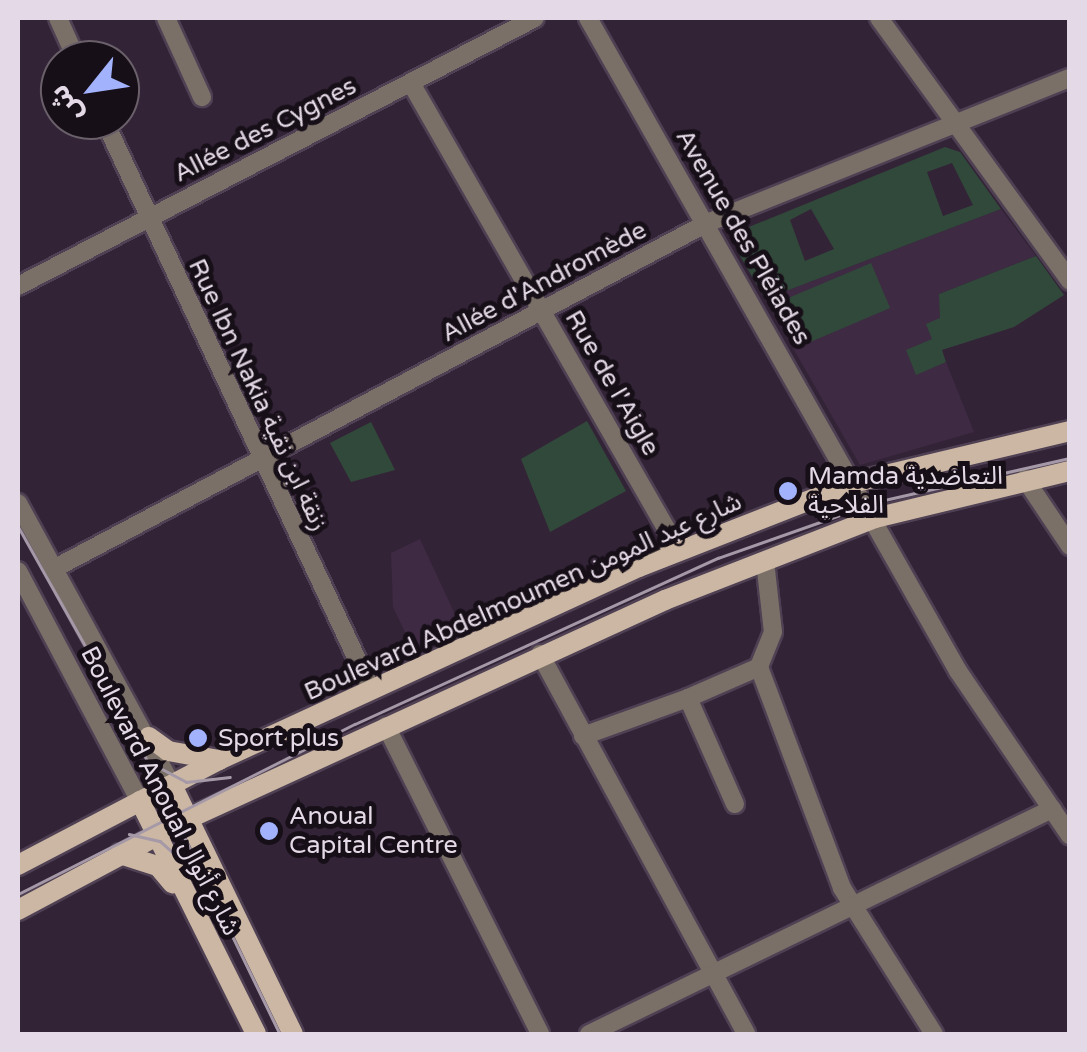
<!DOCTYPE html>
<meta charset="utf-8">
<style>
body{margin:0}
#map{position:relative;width:1087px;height:1052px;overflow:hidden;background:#332337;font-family:"Varela Round","Noto Sans Arabic",sans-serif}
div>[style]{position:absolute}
.built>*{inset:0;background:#3e2a43}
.green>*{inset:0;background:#31493a;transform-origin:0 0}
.roads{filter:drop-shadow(2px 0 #4f4053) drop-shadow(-2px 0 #4f4053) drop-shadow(0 2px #4f4053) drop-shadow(0 -2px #4f4053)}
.minor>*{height:18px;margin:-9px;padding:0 9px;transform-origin:9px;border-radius:9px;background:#7a7067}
.major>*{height:20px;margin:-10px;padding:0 10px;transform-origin:10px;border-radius:10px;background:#cbb7a3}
.tram>*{height:2.5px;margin:-1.25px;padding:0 1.25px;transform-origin:1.25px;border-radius:1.25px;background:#a599a8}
.dots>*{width:28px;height:28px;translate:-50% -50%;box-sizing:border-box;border:5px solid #170f18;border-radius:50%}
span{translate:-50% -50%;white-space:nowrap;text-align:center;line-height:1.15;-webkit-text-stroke:10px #170f18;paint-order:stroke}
.street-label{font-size:25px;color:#e4d9e6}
.poi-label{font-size:25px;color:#e4d9e6}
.left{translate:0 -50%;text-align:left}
.frame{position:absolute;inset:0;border:20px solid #e4d9e6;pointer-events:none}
.north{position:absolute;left:40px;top:40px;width:100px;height:100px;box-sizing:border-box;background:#170f18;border:2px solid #69606a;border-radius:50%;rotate:240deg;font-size:28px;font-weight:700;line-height:40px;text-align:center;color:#e4d9e6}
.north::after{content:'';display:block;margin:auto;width:35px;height:45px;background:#a2b2fd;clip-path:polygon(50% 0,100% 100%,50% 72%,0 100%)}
</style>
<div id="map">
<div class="built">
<i style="clip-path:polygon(1001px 209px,1036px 256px,939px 294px,941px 319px,916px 374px,946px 362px,974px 432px,860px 465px,765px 299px)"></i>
<i style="clip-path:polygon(420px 539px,460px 625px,412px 647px,393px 607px,391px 553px)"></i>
</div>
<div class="green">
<i style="clip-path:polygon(evenodd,945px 147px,960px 152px,1001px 209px,765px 299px,736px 249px,744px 229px,945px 147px,952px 163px,973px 205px,943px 216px,927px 172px,952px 163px,945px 147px,811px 209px,834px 249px,805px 261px,790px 220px,811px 209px)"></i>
<i style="clip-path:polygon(1036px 256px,1064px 295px,1014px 327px,942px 350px,946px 362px,916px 375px,906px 350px,932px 339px,926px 324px,940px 318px,939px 294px)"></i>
<i style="left:871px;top:263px;width:49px;height:95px;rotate:67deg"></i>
<i style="clip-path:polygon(587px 421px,626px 491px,550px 532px,521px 459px)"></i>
<i style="clip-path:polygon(371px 422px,395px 470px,351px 482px,330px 443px)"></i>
</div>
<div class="roads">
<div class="minor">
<i style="left:58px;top:18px;width:46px;rotate:65.7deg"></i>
<i style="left:166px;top:18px;width:87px;rotate:65.5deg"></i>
<i style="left:588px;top:18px;width:751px;rotate:60.46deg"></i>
<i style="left:958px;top:671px;width:199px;rotate:55.8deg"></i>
<i style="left:879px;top:18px;width:325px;rotate:54deg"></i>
<i style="left:411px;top:83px;width:539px;rotate:60.2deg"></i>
<i style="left:104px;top:120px;width:629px;rotate:64.86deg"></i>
<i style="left:18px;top:286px;width:582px;rotate:-27.4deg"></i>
<i style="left:1025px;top:479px;width:81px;rotate:56.1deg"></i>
<i style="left:18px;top:503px;width:321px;rotate:61.4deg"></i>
<i style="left:765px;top:561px;width:71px;rotate:83.6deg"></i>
<i style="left:773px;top:632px;width:38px;rotate:112deg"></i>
<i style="left:759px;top:667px;width:236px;rotate:69.4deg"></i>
<i style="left:842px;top:888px;width:173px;rotate:57.8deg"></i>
<i style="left:59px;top:566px;width:733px;rotate:-27.89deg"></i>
<i style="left:707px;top:223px;width:391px;rotate:-21.8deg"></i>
<i style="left:18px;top:571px;width:260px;rotate:62.1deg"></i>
<i style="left:540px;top:654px;width:432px;rotate:61.5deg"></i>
<i style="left:688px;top:698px;width:77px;rotate:-23.6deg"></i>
<i style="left:386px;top:726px;width:344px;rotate:63.4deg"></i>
<i style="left:583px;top:736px;width:112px;rotate:-19.9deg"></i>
<i style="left:688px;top:698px;width:116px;rotate:66.1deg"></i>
<i style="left:589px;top:1034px;width:515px;rotate:-25.92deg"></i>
</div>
<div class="major">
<i style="left:149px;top:737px;width:24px;rotate:36deg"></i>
<i style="left:168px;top:751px;width:52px;rotate:10deg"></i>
<i style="left:172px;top:785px;width:277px;rotate:64.1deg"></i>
<i style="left:140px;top:801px;width:260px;rotate:63.5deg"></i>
<i style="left:120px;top:854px;width:40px;rotate:18deg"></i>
<i style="left:158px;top:866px;width:23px;rotate:50deg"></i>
<i style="left:18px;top:865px;width:227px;rotate:-27.6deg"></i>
<i style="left:219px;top:760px;width:462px;rotate:-24.7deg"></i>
<i style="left:639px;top:567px;width:233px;rotate:-21.4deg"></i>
<i style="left:856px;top:482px;width:220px;rotate:-13.4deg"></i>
<i style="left:18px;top:910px;width:195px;rotate:-28.1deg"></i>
<i style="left:190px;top:818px;width:523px;rotate:-24.65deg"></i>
<i style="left:665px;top:600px;width:225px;rotate:-21.3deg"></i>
<i style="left:875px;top:518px;width:201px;rotate:-13.6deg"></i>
</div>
</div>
<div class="tram">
<i style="left:18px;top:526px;width:231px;rotate:60.7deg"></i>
<i style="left:131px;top:727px;width:341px;rotate:64.1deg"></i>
<i style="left:151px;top:763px;width:40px;rotate:28deg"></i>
<i style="left:186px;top:782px;width:44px;rotate:-6.5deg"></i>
<i style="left:129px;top:834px;width:32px;rotate:13deg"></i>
<i style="left:160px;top:841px;width:47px;rotate:41.5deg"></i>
<i style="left:18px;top:894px;width:377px;rotate:-26.8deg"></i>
<i style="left:355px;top:724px;width:399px;rotate:-24.6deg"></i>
<i style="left:718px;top:558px;width:172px;rotate:-19.4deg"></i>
<i style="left:880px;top:501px;width:195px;rotate:-12.8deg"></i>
</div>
<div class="dots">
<i style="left:788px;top:491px;background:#a2b2fd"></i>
<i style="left:198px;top:738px;background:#a2b2fd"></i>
<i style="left:269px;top:831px;background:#a2b2fd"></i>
</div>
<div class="street-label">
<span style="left:265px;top:130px;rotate:-27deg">Allée des Cygnes</span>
<span style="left:743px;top:237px;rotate:60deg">Avenue des Pléiades</span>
<span style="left:544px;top:282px;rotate:-28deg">Allée d'Andromède</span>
<span style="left:612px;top:383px;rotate:60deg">Rue de l'Aigle</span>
<span style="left:258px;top:395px;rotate:65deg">Rue Ibn Nakia زنقة ابن نقية</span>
<span style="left:523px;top:597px;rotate:-24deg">Boulevard Abdelmoumen شارع عبد المومن</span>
<span style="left:160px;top:791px;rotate:63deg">Boulevard Anoual شارع أنوال</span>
</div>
<div class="poi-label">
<span class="left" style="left:808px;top:491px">Mamda التعاضدية<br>الفلاحية</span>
<span class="left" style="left:218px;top:738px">Sport plus</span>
<span class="left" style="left:289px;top:831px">Anoual<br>Capital Centre</span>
</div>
<div class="frame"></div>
<div class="north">ش</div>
</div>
